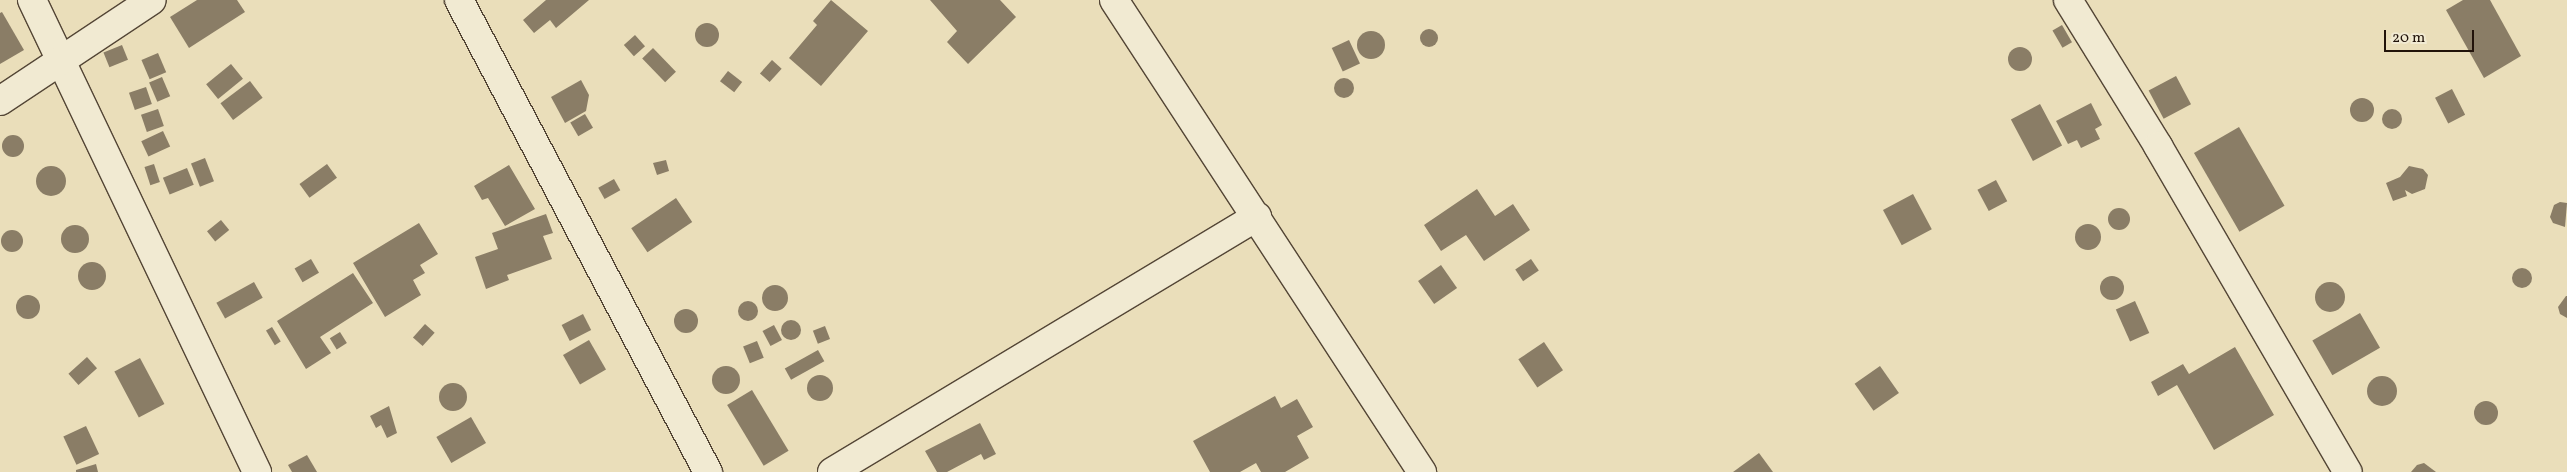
<!DOCTYPE html>
<style>
body{margin:0}
#map{position:relative;width:2567px;height:472px;overflow:hidden;background:#eadeba;font-family:Vollkorn,serif}
div>[style]{position:absolute}
.building>*{inset:0;background:#8a7d66;transform-origin:0 0}
.round{border-radius:50%}
.roads{filter:drop-shadow(1px 0 #544636) drop-shadow(-1px 0 #544636) drop-shadow(0 1px #544636) drop-shadow(0 -1px #544636)}
.minor>*{height:28px;margin:-14px;padding:0 14px;transform-origin:14px;border-radius:14px;background:#f1ead2}
.secondary>*{height:28px;margin:-14px;padding:0 14px;transform-origin:14px;border-radius:14px;background:#f1ead2}
span{translate:-50% -50%;white-space:nowrap;text-align:center;line-height:1.15;-webkit-text-stroke:4px #f1ead2;paint-order:stroke}
.scale{position:absolute;left:2384px;top:30px;width:90px;height:22px;box-sizing:border-box;border:2px solid #22130a;border-top:0;padding-left:6px;font-size:15px;line-height:18px;white-space:nowrap;color:#22130a;-webkit-text-stroke:4px #f1ead2;paint-order:stroke}
</style>
<div id="map">
<div class="building">
<i style="clip-path:polygon(197px 0,237px 0,245px 12px,189px 48px,170px 17px)"></i>
<i style="clip-path:polygon(546px 0,589px 0,556px 28px,550px 20px,534px 33px,523px 20px)"></i>
<i style="clip-path:polygon(831px 0,868px 31px,821px 86px,789px 58px,817px 25px,813px 21px)"></i>
<i style="clip-path:polygon(930px 0,1000px 0,1016px 17px,968px 64px,947px 42px,957px 31px)"></i>
<i style="clip-path:polygon(2463px 0,2490px 0,2521px 56px,2484px 78px,2446px 10px)"></i>
<i style="clip-path:polygon(2px 12px,24px 50px,0 64px,0 13px)"></i>
<i class="round" style="left:695px;top:23px;width:24px;height:24px"></i>
<i style="left:2062px;top:25px;width:20px;height:11px;rotate:60deg"></i>
<i class="round" style="left:1420px;top:29px;width:18px;height:18px"></i>
<i class="round" style="left:1357px;top:31px;width:28px;height:28px"></i>
<i style="left:635px;top:35px;width:15px;height:15px;rotate:48deg"></i>
<i style="left:1349px;top:40px;width:26px;height:19px;rotate:65deg"></i>
<i style="left:122px;top:45px;width:16px;height:20px;rotate:68deg"></i>
<i class="round" style="left:2008px;top:47px;width:24px;height:24px"></i>
<i style="left:653px;top:48px;width:33px;height:15px;rotate:46deg"></i>
<i style="left:158px;top:53px;width:21px;height:18px;rotate:67deg"></i>
<i style="left:772px;top:60px;width:13px;height:18px;rotate:42deg"></i>
<i style="left:231px;top:64px;width:19px;height:32px;rotate:51deg"></i>
<i style="left:728px;top:71px;width:18px;height:13px;rotate:38deg"></i>
<i style="left:2176px;top:76px;width:32px;height:31px;rotate:62deg"></i>
<i style="left:162px;top:77px;width:21px;height:14px;rotate:67deg"></i>
<i class="round" style="left:1334px;top:78px;width:20px;height:20px"></i>
<i style="clip-path:polygon(581px 80px,589px 95px,586px 111px,565px 123px,551px 97px)"></i>
<i style="left:250px;top:81px;width:21px;height:37px;rotate:53deg"></i>
<i style="left:146px;top:87px;width:18px;height:18px;rotate:71deg"></i>
<i style="left:2452px;top:89px;width:29px;height:19px;rotate:63deg"></i>
<i class="round" style="left:2350px;top:98px;width:24px;height:24px"></i>
<i style="clip-path:polygon(2091px 103px,2102px 125px,2095px 129px,2100px 139px,2081px 148px,2077px 140px,2068px 144px,2056px 121px)"></i>
<i style="left:2040px;top:104px;width:47px;height:33px;rotate:62deg"></i>
<i class="round" style="left:2382px;top:109px;width:20px;height:20px"></i>
<i style="left:158px;top:109px;width:18px;height:18px;rotate:71deg"></i>
<i style="left:585px;top:114px;width:16px;height:17px;rotate:60deg"></i>
<i style="left:2239px;top:127px;width:91px;height:52px;rotate:60deg"></i>
<i style="left:163px;top:131px;width:17px;height:24px;rotate:65deg"></i>
<i class="round" style="left:2px;top:135px;width:22px;height:22px"></i>
<i style="left:205px;top:158px;width:25px;height:15px;rotate:69deg"></i>
<i style="clip-path:polygon(666px 160px,669px 171px,657px 175px,653px 163px)"></i>
<i style="left:154px;top:164px;width:19px;height:10px;rotate:72deg"></i>
<i style="left:327px;top:164px;width:17px;height:34px;rotate:54deg"></i>
<i style="clip-path:polygon(509px 165px,535px 209px,505px 226px,488px 198px,482px 200px,474px 186px)"></i>
<i style="clip-path:polygon(2409px 166px,2423px 169px,2428px 175px,2425px 189px,2412px 194px,2405px 190px,2407px 196px,2393px 201px,2386px 183px,2400px 177px)"></i>
<i class="round" style="left:36px;top:166px;width:30px;height:30px"></i>
<i style="left:187px;top:168px;width:18px;height:26px;rotate:68deg"></i>
<i style="left:614px;top:179px;width:13px;height:18px;rotate:61deg"></i>
<i style="left:1996px;top:180px;width:24px;height:21px;rotate:62deg"></i>
<i style="clip-path:polygon(1477px 189px,1495px 216px,1513px 204px,1530px 230px,1484px 261px,1466px 235px,1441px 251px,1424px 225px)"></i>
<i style="left:1913px;top:194px;width:40px;height:34px;rotate:62deg"></i>
<i style="left:676px;top:198px;width:29px;height:54px;rotate:56deg"></i>
<i style="clip-path:polygon(2560px 202px,2567px 203px,2565px 227px,2553px 223px,2550px 217px,2554px 205px)"></i>
<i class="round" style="left:2108px;top:208px;width:22px;height:22px"></i>
<i style="clip-path:polygon(546px 214px,553px 233px,543px 236px,552px 259px,507px 275px,509px 280px,486px 289px,475px 257px,498px 249px,492px 233px)"></i>
<i style="left:221px;top:220px;width:13px;height:18px;rotate:51deg"></i>
<i style="clip-path:polygon(419px 223px,438px 254px,420px 265px,425px 273px,413px 280px,421px 295px,385px 317px,353px 263px)"></i>
<i class="round" style="left:2075px;top:224px;width:26px;height:26px"></i>
<i class="round" style="left:61px;top:225px;width:28px;height:28px"></i>
<i class="round" style="left:1px;top:230px;width:22px;height:22px"></i>
<i style="left:311px;top:259px;width:16px;height:19px;rotate:60deg"></i>
<i style="left:1531px;top:259px;width:14px;height:19px;rotate:56deg"></i>
<i class="round" style="left:78px;top:262px;width:28px;height:28px"></i>
<i style="left:1441px;top:265px;width:28px;height:28px;rotate:55deg"></i>
<i class="round" style="left:2512px;top:268px;width:20px;height:20px"></i>
<i style="clip-path:polygon(353px 273px,373px 303px,320px 337px,331px 353px,306px 369px,277px 321px)"></i>
<i class="round" style="left:2100px;top:276px;width:24px;height:24px"></i>
<i class="round" style="left:2315px;top:282px;width:30px;height:30px"></i>
<i style="left:254px;top:282px;width:18px;height:43px;rotate:61deg"></i>
<i class="round" style="left:762px;top:285px;width:26px;height:26px"></i>
<i class="round" style="left:16px;top:295px;width:24px;height:24px"></i>
<i style="clip-path:polygon(2566px 296px,2567px 296px,2567px 318px,2560px 314px,2558px 307px)"></i>
<i class="round" style="left:738px;top:301px;width:20px;height:20px"></i>
<i style="left:2135px;top:301px;width:35px;height:21px;rotate:66deg"></i>
<i class="round" style="left:674px;top:309px;width:24px;height:24px"></i>
<i style="left:2360px;top:313px;width:40px;height:55px;rotate:60deg"></i>
<i style="left:583px;top:314px;width:18px;height:24px;rotate:63deg"></i>
<i class="round" style="left:781px;top:320px;width:20px;height:20px"></i>
<i style="left:425px;top:324px;width:13px;height:18px;rotate:42deg"></i>
<i style="left:774px;top:325px;width:17px;height:13px;rotate:62deg"></i>
<i style="left:825px;top:326px;width:14px;height:13px;rotate:69deg"></i>
<i style="left:272px;top:327px;width:17px;height:7px;rotate:59deg"></i>
<i style="left:340px;top:332px;width:13px;height:12px;rotate:58deg"></i>
<i style="left:589px;top:340px;width:34px;height:30px;rotate:60deg"></i>
<i style="left:757px;top:341px;width:18px;height:15px;rotate:68deg"></i>
<i style="left:1544px;top:342px;width:34px;height:31px;rotate:56deg"></i>
<i style="clip-path:polygon(2235px 347px,2274px 415px,2214px 450px,2177px 385px,2158px 396px,2151px 382px,2183px 364px,2189px 374px)"></i>
<i style="left:818px;top:350px;width:13px;height:38px;rotate:61deg"></i>
<i style="left:87px;top:357px;width:15px;height:25px;rotate:48deg"></i>
<i style="left:140px;top:358px;width:52px;height:29px;rotate:62deg"></i>
<i style="left:1880px;top:366px;width:33px;height:31px;rotate:55deg"></i>
<i class="round" style="left:712px;top:366px;width:28px;height:28px"></i>
<i class="round" style="left:807px;top:375px;width:26px;height:26px"></i>
<i class="round" style="left:2367px;top:376px;width:30px;height:30px"></i>
<i class="round" style="left:439px;top:383px;width:28px;height:28px"></i>
<i style="left:752px;top:390px;width:71px;height:29px;rotate:59deg"></i>
<i style="clip-path:polygon(1275px 396px,1281px 408px,1297px 399px,1313px 427px,1297px 436px,1309px 458px,1285px 472px,1261px 472px,1256px 463px,1240px 472px,1210px 472px,1193px 441px)"></i>
<i class="round" style="left:2474px;top:401px;width:24px;height:24px"></i>
<i style="clip-path:polygon(389px 406px,397px 433px,387px 438px,381px 425px,376px 428px,370px 416px)"></i>
<i style="left:471px;top:417px;width:30px;height:40px;rotate:60deg"></i>
<i style="clip-path:polygon(980px 423px,996px 454px,984px 460px,981px 454px,947px 472px,937px 472px,925px 451px)"></i>
<i style="left:86px;top:426px;width:31px;height:25px;rotate:65deg"></i>
<i style="clip-path:polygon(1759px 453px,1773px 472px,1733px 472px)"></i>
<i style="clip-path:polygon(307px 455px,317px 472px,292px 472px,288px 465px)"></i>
<i style="clip-path:polygon(2424px 463px,2436px 472px,2411px 472px,2417px 465px)"></i>
<i style="clip-path:polygon(96px 464px,98px 472px,76px 472px,76px 470px)"></i>
</div>
<div class="roads">
<div class="minor">
<i style="left:32px;top:0;width:523px;rotate:64.51deg"></i>
<i style="left:459px;top:0;width:534px;rotate:62.19deg"></i>
<i style="left:2068px;top:0;width:172px;rotate:58.3deg"></i>
<i style="left:2158px;top:146px;width:377px;rotate:59.8deg"></i>
<i style="left:0;top:101px;width:182px;rotate:-33.6deg"></i>
<i style="left:832px;top:472px;width:496px;rotate:-31deg"></i>
</div>
<div class="secondary">
<i style="left:1114px;top:0;width:564px;rotate:56.87deg"></i>
</div>
</div>
<div class="scale">20 m</div>
</div>
